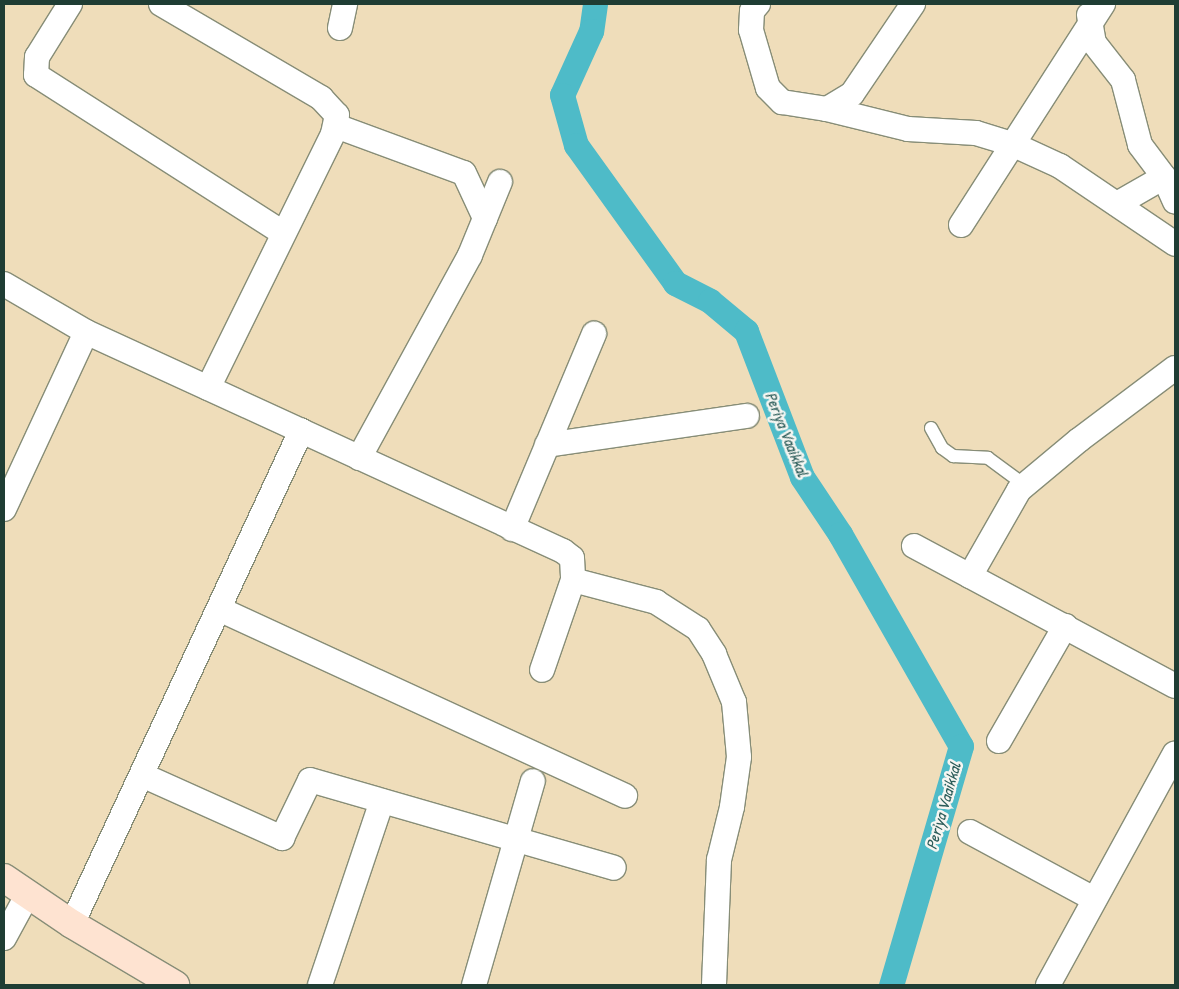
<!DOCTYPE html>
<style>
body{margin:0}
#map{position:relative;width:1179px;height:989px;overflow:hidden;background:#efddba;font-family:"Patrick Hand",sans-serif}
div>[style]{position:absolute}
.canal>*{height:25px;margin:-12.5px;padding:0 12.5px;transform-origin:12.5px;border-radius:12.5px;background:#4ebbc8}
.roads{filter:drop-shadow(1px 0 #878d77) drop-shadow(-1px 0 #878d77) drop-shadow(0 1px #878d77) drop-shadow(0 -1px #878d77)}
.lane>*{height:12px;margin:-6px;padding:0 6px;transform-origin:6px;border-radius:6px;background:#fff}
.street>*{height:24px;margin:-12px;padding:0 12px;transform-origin:12px;border-radius:12px;background:#fff}
.secondary>*{height:28px;margin:-14px;padding:0 14px;transform-origin:14px;border-radius:14px;background:#fee3d1}
span{translate:-50% -50%;white-space:nowrap;text-align:center;line-height:1.15;-webkit-text-stroke:5px #f6f6f2;paint-order:stroke}
.water-label{font-size:16px;color:#2b5c59;font-style:italic}
.frame{position:absolute;inset:0;border:5px solid #1f3d34;pointer-events:none}
</style>
<div id="map">
<div class="canal">
<i style="left:595px;top:4px;width:27px;rotate:98deg"></i>
<i style="left:591px;top:31px;width:70px;rotate:114.4deg"></i>
<i style="left:562px;top:95px;width:52px;rotate:74.4deg"></i>
<i style="left:576px;top:145px;width:170px;rotate:54.3deg"></i>
<i style="left:675px;top:283px;width:39px;rotate:27deg"></i>
<i style="left:710px;top:301px;width:47px;rotate:39.8deg"></i>
<i style="left:746px;top:331px;width:156px;rotate:69deg"></i>
<i style="left:802px;top:477px;width:69px;rotate:56.3deg"></i>
<i style="left:840px;top:534px;width:244px;rotate:60.3deg"></i>
<i style="left:961px;top:746px;width:249px;rotate:106.3deg"></i>
</div>
<div class="roads">
<div class="lane">
<i style="left:931px;top:428px;width:23px;rotate:61deg"></i>
<i style="left:942px;top:448px;width:14px;rotate:36deg"></i>
<i style="left:953px;top:456px;width:35px;rotate:3deg"></i>
<i style="left:988px;top:458px;width:47px;rotate:36.4deg"></i>
</div>
<div class="street">
<i style="left:70px;top:4px;width:62px;rotate:121.9deg"></i>
<i style="left:37px;top:57px;width:18px;rotate:93deg"></i>
<i style="left:36px;top:75px;width:293px;rotate:32.6deg"></i>
<i style="left:161px;top:4px;width:186px;rotate:30.4deg"></i>
<i style="left:321px;top:98px;width:23px;rotate:47deg"></i>
<i style="left:337px;top:115px;width:19px;rotate:102deg"></i>
<i style="left:333px;top:134px;width:283px;rotate:116.2deg"></i>
<i style="left:758px;top:4px;width:9px;rotate:131deg"></i>
<i style="left:752px;top:11px;width:19px;rotate:93deg"></i>
<i style="left:751px;top:30px;width:60px;rotate:73.7deg"></i>
<i style="left:768px;top:88px;width:20px;rotate:45deg"></i>
<i style="left:782px;top:102px;width:46px;rotate:8.8deg"></i>
<i style="left:827px;top:109px;width:29px;rotate:-31deg"></i>
<i style="left:852px;top:94px;width:109px;rotate:-55.9deg"></i>
<i style="left:1089px;top:15px;width:28px;rotate:80deg"></i>
<i style="left:1094px;top:43px;width:47px;rotate:51.9deg"></i>
<i style="left:1123px;top:80px;width:67px;rotate:75.3deg"></i>
<i style="left:1140px;top:145px;width:40px;rotate:53deg"></i>
<i style="left:1164px;top:177px;width:27px;rotate:66deg"></i>
<i style="left:340px;top:28px;width:25px;rotate:-78deg"></i>
<i style="left:827px;top:109px;width:83px;rotate:13.9deg"></i>
<i style="left:908px;top:129px;width:68px;rotate:3.4deg"></i>
<i style="left:976px;top:133px;width:38px;rotate:17deg"></i>
<i style="left:1012px;top:144px;width:53px;rotate:24.6deg"></i>
<i style="left:1060px;top:166px;width:139px;rotate:34.1deg"></i>
<i style="left:336px;top:126px;width:136px;rotate:20.2deg"></i>
<i style="left:464px;top:173px;width:50px;rotate:65deg"></i>
<i style="left:1117px;top:204px;width:54px;rotate:-29.9deg"></i>
<i style="left:961px;top:225px;width:263px;rotate:-57.3deg"></i>
<i style="left:4px;top:284px;width:95px;rotate:30.3deg"></i>
<i style="left:86px;top:332px;width:525px;rotate:24.66deg"></i>
<i style="left:563px;top:551px;width:11px;rotate:38deg"></i>
<i style="left:572px;top:558px;width:22px;rotate:87deg"></i>
<i style="left:573px;top:580px;width:95px;rotate:109deg"></i>
<i style="left:547px;top:445px;width:202px;rotate:-8.3deg"></i>
<i style="left:359px;top:458px;width:231px;rotate:-61.3deg"></i>
<i style="left:470px;top:255px;width:79px;rotate:-67.7deg"></i>
<i style="left:4px;top:509px;width:195px;rotate:-65.1deg"></i>
<i style="left:512px;top:529px;width:212px;rotate:-67.2deg"></i>
<i style="left:914px;top:546px;width:296px;rotate:28.2deg"></i>
<i style="left:970px;top:576px;width:99px;rotate:-60.3deg"></i>
<i style="left:1019px;top:490px;width:78px;rotate:-39.8deg"></i>
<i style="left:1079px;top:440px;width:120px;rotate:-36.9deg"></i>
<i style="left:573px;top:580px;width:86px;rotate:14.8deg"></i>
<i style="left:656px;top:602px;width:50px;rotate:32.7deg"></i>
<i style="left:698px;top:629px;width:30px;rotate:57deg"></i>
<i style="left:714px;top:654px;width:52px;rotate:67.4deg"></i>
<i style="left:734px;top:702px;width:55px;rotate:84.8deg"></i>
<i style="left:739px;top:757px;width:50px;rotate:98deg"></i>
<i style="left:732px;top:807px;width:55px;rotate:103.8deg"></i>
<i style="left:719px;top:860px;width:125px;rotate:92.3deg"></i>
<i style="left:219px;top:609px;width:447px;rotate:24.7deg"></i>
<i style="left:999px;top:741px;width:133px;rotate:-60.1deg"></i>
<i style="left:142px;top:775px;width:154px;rotate:24.2deg"></i>
<i style="left:282px;top:838px;width:64px;rotate:-64.2deg"></i>
<i style="left:310px;top:780px;width:316px;rotate:16.1deg"></i>
<i style="left:970px;top:832px;width:141px;rotate:28.4deg"></i>
<i style="left:72px;top:924px;width:544px;rotate:-65.08deg"></i>
<i style="left:4px;top:938px;width:50px;rotate:-61.4deg"></i>
<i style="left:320px;top:985px;width:194px;rotate:-71.4deg"></i>
<i style="left:474px;top:985px;width:212px;rotate:-73.9deg"></i>
<i style="left:1048px;top:985px;width:264px;rotate:-61.3deg"></i>
</div>
<div class="secondary">
<i style="left:4px;top:878px;width:82px;rotate:34.1deg"></i>
<i style="left:72px;top:924px;width:120px;rotate:30.6deg"></i>
</div>
</div>
<div class="water-label">
<span style="left:787px;top:434px;rotate:68deg">Periya Vaaikkal</span>
<span style="left:943px;top:806px;rotate:-74deg">Periya Vaaikkal</span>
</div>
<div class="frame"></div>
</div>
